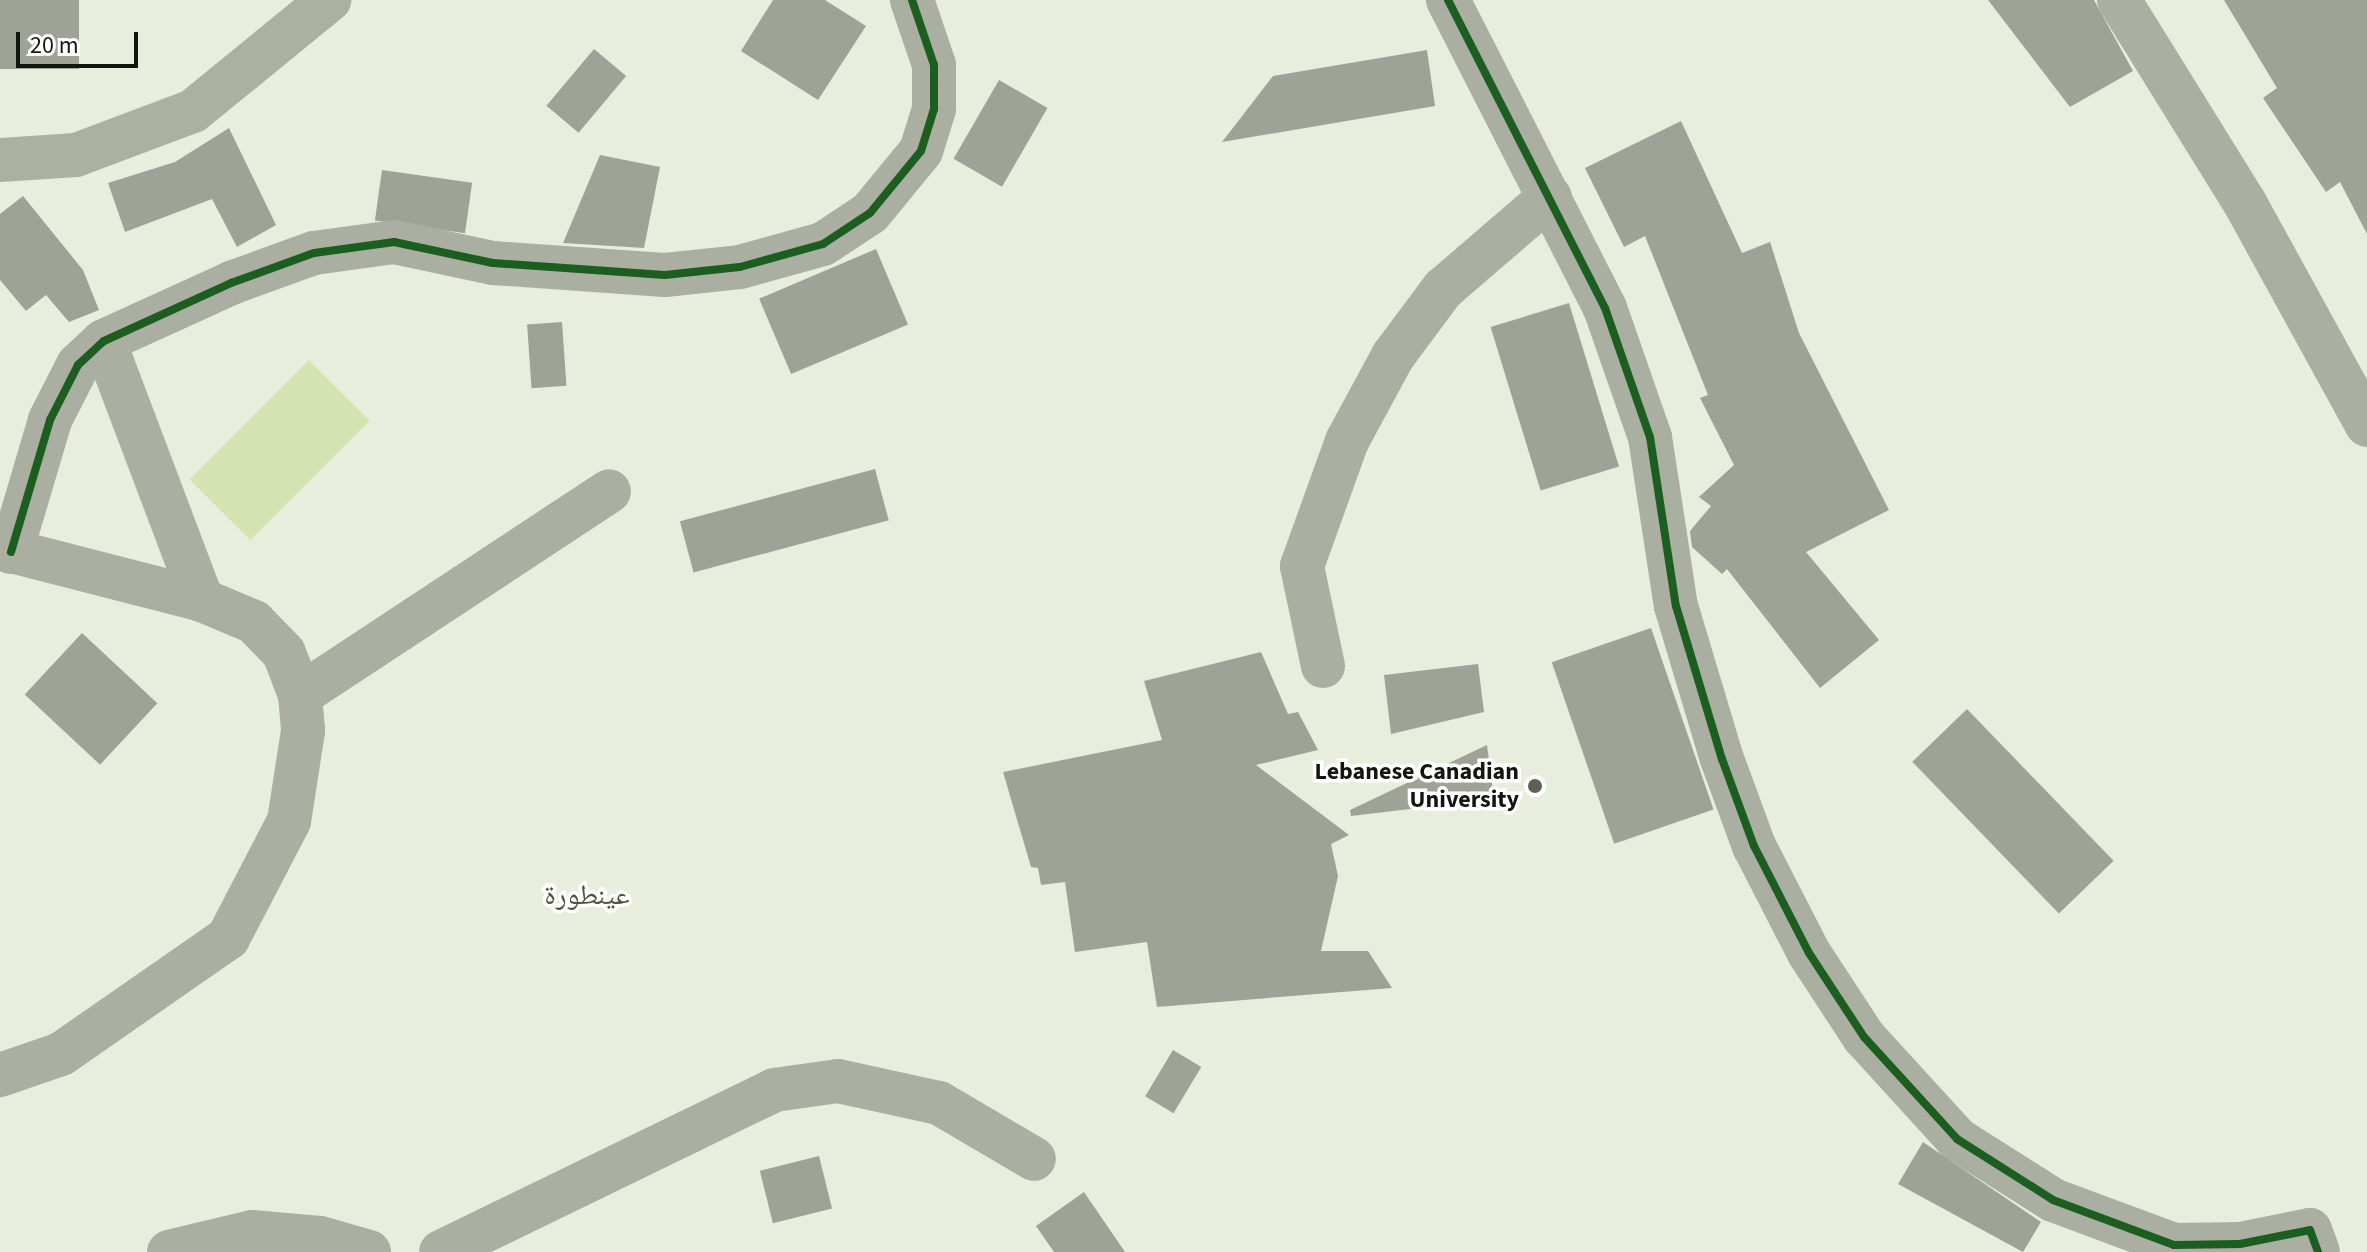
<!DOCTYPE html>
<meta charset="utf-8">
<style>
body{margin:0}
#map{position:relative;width:2367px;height:1252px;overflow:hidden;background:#e8eedd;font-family:"Source Sans 3","Noto Naskh Arabic",sans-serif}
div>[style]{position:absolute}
.green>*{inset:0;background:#d5e3b1;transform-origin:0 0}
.building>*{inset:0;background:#9fa397;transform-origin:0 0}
.minor>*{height:44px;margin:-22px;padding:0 22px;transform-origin:22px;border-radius:22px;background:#abafa1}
.major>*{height:44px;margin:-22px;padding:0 22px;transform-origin:22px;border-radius:22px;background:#acb09e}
.cycleway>*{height:8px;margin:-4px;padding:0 4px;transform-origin:4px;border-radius:4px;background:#1b5e20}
.dots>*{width:22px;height:22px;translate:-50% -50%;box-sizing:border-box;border:4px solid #fff;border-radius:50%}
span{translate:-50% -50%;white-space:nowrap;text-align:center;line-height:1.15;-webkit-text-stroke:7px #fff;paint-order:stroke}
.poi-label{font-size:24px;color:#13160c;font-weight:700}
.right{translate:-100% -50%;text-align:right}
.quarter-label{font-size:28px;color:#4e553d}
.scale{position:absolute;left:16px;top:32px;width:122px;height:36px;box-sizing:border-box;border:4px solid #13160c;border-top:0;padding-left:10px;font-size:24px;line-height:28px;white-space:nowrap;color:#13160c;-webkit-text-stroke:6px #fff;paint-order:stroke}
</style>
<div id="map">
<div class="green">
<i style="left:309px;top:360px;width:86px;height:169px;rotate:45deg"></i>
</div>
<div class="building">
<i style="left:0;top:0;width:79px;height:69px"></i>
<i style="clip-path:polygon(773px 0,825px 0,866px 26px,818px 100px,741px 51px)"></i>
<i style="clip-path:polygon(1988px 0,2094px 0,2133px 71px,2070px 107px)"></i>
<i style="clip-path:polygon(2224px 0,2367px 0,2367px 234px,2340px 182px,2326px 192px,2263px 98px,2277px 88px)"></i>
<i style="left:594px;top:49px;width:42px;height:74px;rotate:40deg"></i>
<i style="clip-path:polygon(1427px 50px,1435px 106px,1222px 142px,1273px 76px)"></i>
<i style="left:999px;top:80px;width:56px;height:91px;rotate:30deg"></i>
<i style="clip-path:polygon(1681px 121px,1742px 253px,1770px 242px,1799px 333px,1889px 510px,1806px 552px,1879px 640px,1820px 688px,1727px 569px,1722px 574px,1692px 547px,1690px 531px,1711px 506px,1699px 497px,1734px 465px,1700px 398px,1708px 395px,1645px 236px,1624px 247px,1585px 168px)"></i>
<i style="clip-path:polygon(229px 128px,276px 225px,237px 247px,212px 199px,125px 232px,108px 183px,175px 162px)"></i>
<i style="clip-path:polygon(600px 155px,660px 167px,644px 248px,563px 243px)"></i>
<i style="left:382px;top:170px;width:91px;height:51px;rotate:8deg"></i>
<i style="clip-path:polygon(23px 196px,83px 270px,99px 310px,69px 322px,46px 295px,26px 311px,0 280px,0 214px)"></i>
<i style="left:876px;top:249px;width:82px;height:127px;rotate:67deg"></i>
<i style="left:1569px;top:303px;width:171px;height:82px;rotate:73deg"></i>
<i style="left:562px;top:322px;width:64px;height:35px;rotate:86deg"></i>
<i style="left:875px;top:469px;width:53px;height:202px;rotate:75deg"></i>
<i style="left:1651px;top:628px;width:192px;height:105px;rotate:71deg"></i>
<i style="left:82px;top:633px;width:103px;height:84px;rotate:43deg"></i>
<i style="clip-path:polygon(1261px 652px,1288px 714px,1298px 712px,1318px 750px,1256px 765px,1349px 835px,1331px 844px,1338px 876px,1321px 951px,1368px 951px,1392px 988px,1157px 1007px,1147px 942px,1075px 952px,1065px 882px,1041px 885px,1038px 868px,1031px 867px,1003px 772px,1162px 740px,1144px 681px)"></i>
<i style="clip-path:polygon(1478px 664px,1484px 712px,1391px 734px,1384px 675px)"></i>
<i style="left:1967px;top:709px;width:211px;height:76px;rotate:46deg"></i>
<i style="clip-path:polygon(1487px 745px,1494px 799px,1351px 816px,1350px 810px)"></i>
<i style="left:1173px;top:1050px;width:33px;height:54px;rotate:31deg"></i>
<i style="clip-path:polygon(1923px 1142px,2041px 1222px,2023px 1252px,1898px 1184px)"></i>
<i style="left:819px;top:1156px;width:54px;height:61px;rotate:76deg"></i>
<i style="clip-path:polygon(1084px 1192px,1125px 1252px,1054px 1252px,1036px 1226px)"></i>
</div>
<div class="minor">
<i style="left:1448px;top:0;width:346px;rotate:63deg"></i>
<i style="left:1605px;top:308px;width:137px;rotate:70.8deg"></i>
<i style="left:1650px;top:437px;width:171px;rotate:81.3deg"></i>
<i style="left:1676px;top:606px;width:160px;rotate:73.3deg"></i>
<i style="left:1722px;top:759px;width:93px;rotate:69.8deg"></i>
<i style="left:1754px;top:846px;width:120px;rotate:62.8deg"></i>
<i style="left:1809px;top:953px;width:100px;rotate:56.8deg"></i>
<i style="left:1864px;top:1037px;width:138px;rotate:47.6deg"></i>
<i style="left:1957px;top:1139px;width:114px;rotate:32.4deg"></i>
<i style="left:2053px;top:1200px;width:129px;rotate:20.4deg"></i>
<i style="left:2174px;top:1245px;width:66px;rotate:-0.9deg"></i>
<i style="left:2240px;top:1244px;width:71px;rotate:-11.3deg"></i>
<i style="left:2310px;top:1230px;width:23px;rotate:70deg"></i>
<i style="left:2119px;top:0;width:241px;rotate:58.2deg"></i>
<i style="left:2246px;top:205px;width:251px;rotate:61.2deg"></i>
<i style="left:104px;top:341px;width:277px;rotate:69.3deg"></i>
<i style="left:0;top:548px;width:209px;rotate:14.4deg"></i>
<i style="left:202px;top:600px;width:56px;rotate:22.9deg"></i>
<i style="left:254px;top:622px;width:43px;rotate:45.9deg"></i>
<i style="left:284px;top:653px;width:45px;rotate:69.1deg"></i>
<i style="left:300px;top:695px;width:36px;rotate:85deg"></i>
<i style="left:303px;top:731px;width:91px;rotate:98.8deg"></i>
<i style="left:289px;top:821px;width:132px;rotate:117.5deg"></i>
<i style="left:228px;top:938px;width:203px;rotate:145.2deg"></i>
<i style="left:61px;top:1054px;width:65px;rotate:161deg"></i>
<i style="left:11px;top:552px;width:138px;rotate:-73.5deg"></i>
<i style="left:50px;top:420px;width:62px;rotate:-63deg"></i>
<i style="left:78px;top:365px;width:35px;rotate:-43deg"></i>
<i style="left:104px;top:341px;width:140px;rotate:-24.5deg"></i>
<i style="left:231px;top:283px;width:88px;rotate:-19.9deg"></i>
<i style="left:314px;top:253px;width:81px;rotate:-7.8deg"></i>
<i style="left:394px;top:242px;width:101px;rotate:12deg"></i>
<i style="left:493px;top:263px;width:172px;rotate:4deg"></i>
<i style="left:665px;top:275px;width:75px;rotate:-6.1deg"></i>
<i style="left:740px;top:267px;width:86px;rotate:-15.5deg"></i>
<i style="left:823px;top:244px;width:56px;rotate:-33.4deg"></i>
<i style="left:870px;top:213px;width:80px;rotate:-50.6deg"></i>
<i style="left:921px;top:151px;width:44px;rotate:-72.8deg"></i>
<i style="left:934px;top:109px;width:44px;rotate:-90deg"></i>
<i style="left:934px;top:65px;width:69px;rotate:-108.7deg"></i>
<i style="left:1323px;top:666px;width:102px;rotate:-101.9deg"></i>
<i style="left:1302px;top:566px;width:133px;rotate:-70.2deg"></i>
<i style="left:1347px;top:441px;width:97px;rotate:-61.6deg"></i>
<i style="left:1393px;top:356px;width:84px;rotate:-53.3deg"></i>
<i style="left:1443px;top:289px;width:141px;rotate:-40.7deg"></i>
<i style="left:300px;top:695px;width:370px;rotate:-33.4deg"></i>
<i style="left:169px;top:1252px;width:85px;rotate:-13.5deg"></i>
<i style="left:252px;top:1232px;width:68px;rotate:5deg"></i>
<i style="left:320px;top:1238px;width:51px;rotate:15.9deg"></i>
<i style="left:441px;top:1252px;width:370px;rotate:-25.9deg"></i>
<i style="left:774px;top:1090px;width:65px;rotate:-8deg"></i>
<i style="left:838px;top:1081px;width:103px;rotate:12.3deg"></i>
<i style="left:939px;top:1103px;width:110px;rotate:30.5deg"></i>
</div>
<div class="major">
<i style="left:0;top:160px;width:76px;rotate:-3.8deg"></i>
<i style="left:76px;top:155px;width:125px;rotate:-20.6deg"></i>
<i style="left:193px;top:111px;width:176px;rotate:-39.2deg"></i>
</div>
<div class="cycleway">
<i style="left:1448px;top:0;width:346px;rotate:63deg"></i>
<i style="left:1605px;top:308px;width:137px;rotate:70.8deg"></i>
<i style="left:1650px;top:437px;width:171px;rotate:81.3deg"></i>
<i style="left:1676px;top:606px;width:160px;rotate:73.3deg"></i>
<i style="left:1722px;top:759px;width:93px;rotate:69.8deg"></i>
<i style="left:1754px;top:846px;width:120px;rotate:62.8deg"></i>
<i style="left:1809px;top:953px;width:100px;rotate:56.8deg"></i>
<i style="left:1864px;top:1037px;width:138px;rotate:47.6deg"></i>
<i style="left:1957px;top:1139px;width:114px;rotate:32.4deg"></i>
<i style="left:2053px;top:1200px;width:129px;rotate:20.4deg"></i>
<i style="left:2174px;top:1245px;width:66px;rotate:-0.9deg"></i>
<i style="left:2240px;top:1244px;width:71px;rotate:-11.3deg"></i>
<i style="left:2310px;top:1230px;width:23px;rotate:70deg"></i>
<i style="left:11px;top:552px;width:138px;rotate:-73.5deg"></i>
<i style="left:50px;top:420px;width:62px;rotate:-63deg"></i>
<i style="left:78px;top:365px;width:35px;rotate:-43deg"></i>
<i style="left:104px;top:341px;width:140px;rotate:-24.5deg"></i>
<i style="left:231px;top:283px;width:88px;rotate:-19.9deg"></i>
<i style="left:314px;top:253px;width:81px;rotate:-7.8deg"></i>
<i style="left:394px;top:242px;width:101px;rotate:12deg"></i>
<i style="left:493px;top:263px;width:172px;rotate:4deg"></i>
<i style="left:665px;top:275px;width:75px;rotate:-6.1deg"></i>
<i style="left:740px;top:267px;width:86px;rotate:-15.5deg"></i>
<i style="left:823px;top:244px;width:56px;rotate:-33.4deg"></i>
<i style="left:870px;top:213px;width:80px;rotate:-50.6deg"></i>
<i style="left:921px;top:151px;width:44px;rotate:-72.8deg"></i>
<i style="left:934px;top:109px;width:44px;rotate:-90deg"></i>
<i style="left:934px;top:65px;width:69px;rotate:-108.7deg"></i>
</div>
<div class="dots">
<i style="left:1535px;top:786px;background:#5e6255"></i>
</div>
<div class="poi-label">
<span class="right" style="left:1519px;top:786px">Lebanese Canadian<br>University</span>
</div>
<div class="quarter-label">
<span style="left:587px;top:895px">عينطورة</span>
</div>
<div class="scale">20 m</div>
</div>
